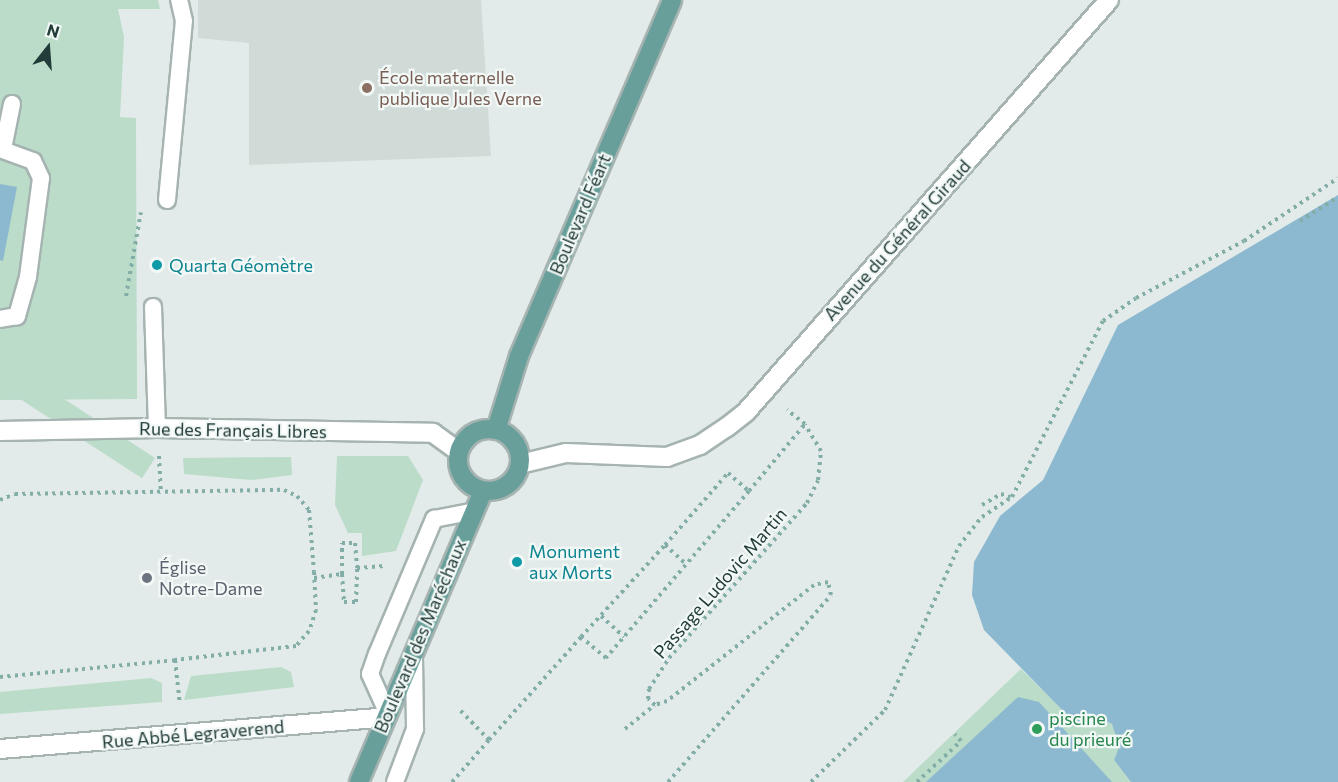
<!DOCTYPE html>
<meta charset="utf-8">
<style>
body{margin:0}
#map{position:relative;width:1338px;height:782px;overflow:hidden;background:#e2ebe9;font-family:Commissioner,sans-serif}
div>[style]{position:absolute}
.built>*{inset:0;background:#d0dbd8}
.green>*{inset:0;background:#bbdcc9;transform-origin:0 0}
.water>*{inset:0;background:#8cb9cf}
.path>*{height:4px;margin-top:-2px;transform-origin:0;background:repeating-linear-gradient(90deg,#83aea8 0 3px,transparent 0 7.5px)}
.roads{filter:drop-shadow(2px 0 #a5b3b1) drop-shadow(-2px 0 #a5b3b1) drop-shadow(0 2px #a5b3b1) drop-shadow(0 -2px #a5b3b1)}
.service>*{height:16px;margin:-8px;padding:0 8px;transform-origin:8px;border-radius:8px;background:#fff}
.minor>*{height:18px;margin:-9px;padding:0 9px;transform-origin:9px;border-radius:9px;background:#fff}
.primary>*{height:18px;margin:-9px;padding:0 9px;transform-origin:9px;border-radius:9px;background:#689f9a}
.primary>.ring{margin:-9px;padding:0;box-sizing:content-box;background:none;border:18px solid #689f9a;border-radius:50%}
.dots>*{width:16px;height:16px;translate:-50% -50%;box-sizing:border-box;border:3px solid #f2f8f6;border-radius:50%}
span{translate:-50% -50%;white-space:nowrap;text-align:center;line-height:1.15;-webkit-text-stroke:4.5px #f2f8f6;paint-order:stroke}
.education-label{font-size:18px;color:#785e54}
.left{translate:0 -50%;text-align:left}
.street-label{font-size:18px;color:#223c39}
.culture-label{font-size:18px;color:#0d838f}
.worship-label{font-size:18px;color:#5b616d}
.leisure-label{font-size:18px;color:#27864d}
.north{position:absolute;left:18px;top:18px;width:60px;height:60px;-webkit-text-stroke:4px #f2f8f6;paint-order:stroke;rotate:17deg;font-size:16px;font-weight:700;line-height:24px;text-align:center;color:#223c39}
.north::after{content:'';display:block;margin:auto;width:21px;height:27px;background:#223c39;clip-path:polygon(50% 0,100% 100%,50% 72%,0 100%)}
</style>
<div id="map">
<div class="built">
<i style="clip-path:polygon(198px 0,481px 0,491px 156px,249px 165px,249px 43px,198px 38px)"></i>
</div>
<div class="green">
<i style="clip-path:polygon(0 0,158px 0,160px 9px,118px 9px,124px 37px,120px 117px,136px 118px,137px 399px,0 400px)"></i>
<i style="clip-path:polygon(337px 456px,408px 456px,423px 480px,396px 551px,362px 556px,362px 533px,348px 533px,335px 505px)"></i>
<i style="clip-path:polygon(291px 457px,292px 475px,251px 480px,184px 474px,183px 458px)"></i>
<i style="left:155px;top:458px;width:24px;height:155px;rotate:123deg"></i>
<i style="clip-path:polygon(281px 667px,291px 672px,294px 687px,184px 700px,191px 676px)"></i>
<i style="clip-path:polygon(1021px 669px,1076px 723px,1099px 718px,1112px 724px,1119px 747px,1114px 760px,1131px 782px,903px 782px)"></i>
<i style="clip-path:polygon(151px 678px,162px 683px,162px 702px,0 714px,0 692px)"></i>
</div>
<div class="water">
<i style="clip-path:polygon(0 184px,17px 187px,3px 261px,0 260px)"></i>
<i style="clip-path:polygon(1338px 195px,1338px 782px,1131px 782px,1114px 760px,1119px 747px,1112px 724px,1099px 718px,1076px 724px,984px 630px,972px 595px,974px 562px,1000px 516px,1043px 480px,1118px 325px)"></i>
<i style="clip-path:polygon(1018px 697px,1039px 702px,1112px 782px,926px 782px)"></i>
</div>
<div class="path">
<i style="left:1300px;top:221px;width:45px;rotate:-32.3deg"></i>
<i style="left:126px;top:296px;width:85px;rotate:-79.9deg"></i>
<i style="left:159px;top:456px;width:36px;rotate:87deg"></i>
<i style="left:749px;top:491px;width:87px;rotate:-50.1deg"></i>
<i style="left:0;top:500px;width:16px;rotate:-22deg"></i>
<i style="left:15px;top:494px;width:269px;rotate:-0.9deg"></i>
<i style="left:284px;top:490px;width:14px;rotate:25deg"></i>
<i style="left:297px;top:496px;width:18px;rotate:49deg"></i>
<i style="left:309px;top:510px;width:62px;rotate:85.4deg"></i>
<i style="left:314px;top:572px;width:38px;rotate:87deg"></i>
<i style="left:316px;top:610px;width:22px;rotate:108deg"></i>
<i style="left:309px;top:631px;width:20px;rotate:131deg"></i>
<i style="left:296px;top:646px;width:122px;rotate:173.4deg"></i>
<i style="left:982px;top:505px;width:22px;rotate:-30deg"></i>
<i style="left:1001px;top:494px;width:10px;rotate:17deg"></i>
<i style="left:665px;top:545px;width:28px;rotate:42deg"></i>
<i style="left:342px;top:574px;width:31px;rotate:-90deg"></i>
<i style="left:342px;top:543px;width:13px"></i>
<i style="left:355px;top:543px;width:25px;rotate:85deg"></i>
<i style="left:357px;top:568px;width:27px;rotate:-4deg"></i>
<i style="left:314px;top:578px;width:28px;rotate:-8deg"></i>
<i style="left:342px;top:574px;width:28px;rotate:86deg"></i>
<i style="left:344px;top:602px;width:12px"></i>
<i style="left:356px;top:602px;width:34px;rotate:-88deg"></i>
<i style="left:601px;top:616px;width:31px;rotate:42deg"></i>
<i style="left:0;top:677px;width:176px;rotate:-5.5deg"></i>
<i style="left:175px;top:660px;width:45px;rotate:83.7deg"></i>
<i style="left:625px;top:729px;width:38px;rotate:-39deg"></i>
<i style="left:489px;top:740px;width:138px;rotate:-48.2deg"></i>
<i style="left:581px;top:637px;width:125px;rotate:-47.6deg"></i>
<i style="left:665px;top:545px;width:96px;rotate:-48.8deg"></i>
<i style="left:728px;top:473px;width:28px;rotate:41deg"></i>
<i style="left:749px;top:491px;width:220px;rotate:130.6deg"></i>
<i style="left:606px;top:658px;width:33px;rotate:-140deg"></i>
<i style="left:452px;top:782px;width:56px;rotate:-48.6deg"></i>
<i style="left:489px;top:740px;width:42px;rotate:-134deg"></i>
<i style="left:668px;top:782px;width:248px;rotate:-48.9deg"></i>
<i style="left:831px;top:595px;width:13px;rotate:-103deg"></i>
<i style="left:828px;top:582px;width:14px;rotate:168deg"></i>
<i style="left:814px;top:585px;width:187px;rotate:141.7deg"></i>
<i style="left:667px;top:701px;width:13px;rotate:162deg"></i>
<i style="left:655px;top:705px;width:9px;rotate:-139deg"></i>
<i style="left:648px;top:699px;width:10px;rotate:-84deg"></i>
<i style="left:649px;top:689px;width:37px;rotate:-57deg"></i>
<i style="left:669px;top:658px;width:208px;rotate:-48.3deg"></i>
<i style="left:807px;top:503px;width:25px;rotate:-64deg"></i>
<i style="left:818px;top:480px;width:29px;rotate:-84deg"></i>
<i style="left:821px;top:451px;width:31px;rotate:-121deg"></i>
<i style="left:805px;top:424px;width:23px;rotate:-142deg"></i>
<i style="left:811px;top:782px;width:103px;rotate:-44.2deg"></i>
<i style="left:885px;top:710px;width:180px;rotate:-65.7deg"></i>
<i style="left:959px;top:546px;width:37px;rotate:-52deg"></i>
<i style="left:982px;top:517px;width:36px;rotate:-34deg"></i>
<i style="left:1012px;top:497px;width:198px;rotate:-62.7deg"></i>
<i style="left:1103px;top:321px;width:40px;rotate:-34.9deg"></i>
<i style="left:1136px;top:298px;width:122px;rotate:-27.8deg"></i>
<i style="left:1244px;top:241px;width:113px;rotate:-33.8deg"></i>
<i style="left:917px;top:782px;width:60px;rotate:-43deg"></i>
<i style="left:961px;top:741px;width:9px;rotate:-131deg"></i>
</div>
<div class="roads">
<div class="service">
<i style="left:0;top:149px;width:35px;rotate:20deg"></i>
<i style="left:33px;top:161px;width:19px;rotate:65deg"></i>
<i style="left:41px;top:178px;width:100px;rotate:97.5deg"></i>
<i style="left:28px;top:277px;width:41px;rotate:105.8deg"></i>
<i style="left:17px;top:316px;width:17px;rotate:170deg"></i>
<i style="left:3px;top:149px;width:46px;rotate:-78.7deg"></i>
<i style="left:167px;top:200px;width:180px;rotate:-84.6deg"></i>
<i style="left:184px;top:21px;width:22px;rotate:-103deg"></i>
<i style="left:153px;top:307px;width:121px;rotate:88.1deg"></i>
<i style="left:388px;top:714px;width:44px;rotate:-114.2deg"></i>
<i style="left:370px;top:674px;width:21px;rotate:-71deg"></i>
<i style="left:377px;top:654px;width:147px;rotate:-67.1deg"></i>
<i style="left:434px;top:519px;width:38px;rotate:-11deg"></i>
<i style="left:395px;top:782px;width:57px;rotate:-69.3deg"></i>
<i style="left:415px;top:729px;width:74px;rotate:-90.8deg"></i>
</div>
<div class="minor">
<i style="left:0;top:431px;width:157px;rotate:-1.1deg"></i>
<i style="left:157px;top:428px;width:276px;rotate:1deg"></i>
<i style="left:433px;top:433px;width:32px;rotate:36deg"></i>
<i style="left:520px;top:464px;width:47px;rotate:-13.4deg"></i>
<i style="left:566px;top:453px;width:101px;rotate:2.3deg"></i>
<i style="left:667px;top:457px;width:35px;rotate:-20deg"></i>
<i style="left:700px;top:445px;width:32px;rotate:-34deg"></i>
<i style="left:727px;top:427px;width:24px;rotate:-38deg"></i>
<i style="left:746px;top:412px;width:549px;rotate:-48.62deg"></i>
<i style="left:0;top:749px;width:387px;rotate:-4.7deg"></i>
</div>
<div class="primary">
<i class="ring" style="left:458px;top:429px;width:44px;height:44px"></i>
<i style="left:496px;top:430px;width:77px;rotate:-72.7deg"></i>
<i style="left:519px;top:356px;width:387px;rotate:-66.7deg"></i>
<i style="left:359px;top:782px;width:316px;rotate:-66.9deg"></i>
</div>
</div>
<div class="dots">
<i style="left:367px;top:88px;background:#8d6e63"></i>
<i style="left:157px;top:265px;background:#0f9aa8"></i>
<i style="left:517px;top:562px;background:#0f9aa8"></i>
<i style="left:147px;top:578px;background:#6b7280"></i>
<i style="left:1037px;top:729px;background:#2e9e5b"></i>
</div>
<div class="education-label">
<span class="left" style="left:379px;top:88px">École maternelle<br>publique Jules Verne</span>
</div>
<div class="street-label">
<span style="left:580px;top:214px;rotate:-67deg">Boulevard Féart</span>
<span style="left:897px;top:240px;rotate:-48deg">Avenue du Général Giraud</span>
<span style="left:233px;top:430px;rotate:1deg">Rue des Français Libres</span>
<span style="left:720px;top:583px;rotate:-49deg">Passage Ludovic Martin</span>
<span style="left:420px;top:636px;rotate:-67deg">Boulevard des Maréchaux</span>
<span style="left:193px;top:734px;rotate:-5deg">Rue Abbé Legraverend</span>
</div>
<div class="culture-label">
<span class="left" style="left:169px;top:265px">Quarta Géomètre</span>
<span class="left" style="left:529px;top:562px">Monument<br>aux Morts</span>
</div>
<div class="worship-label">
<span class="left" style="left:159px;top:578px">Église<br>Notre-Dame</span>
</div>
<div class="leisure-label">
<span class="left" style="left:1049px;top:729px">piscine<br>du prieuré</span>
</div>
<div class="north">N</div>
</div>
